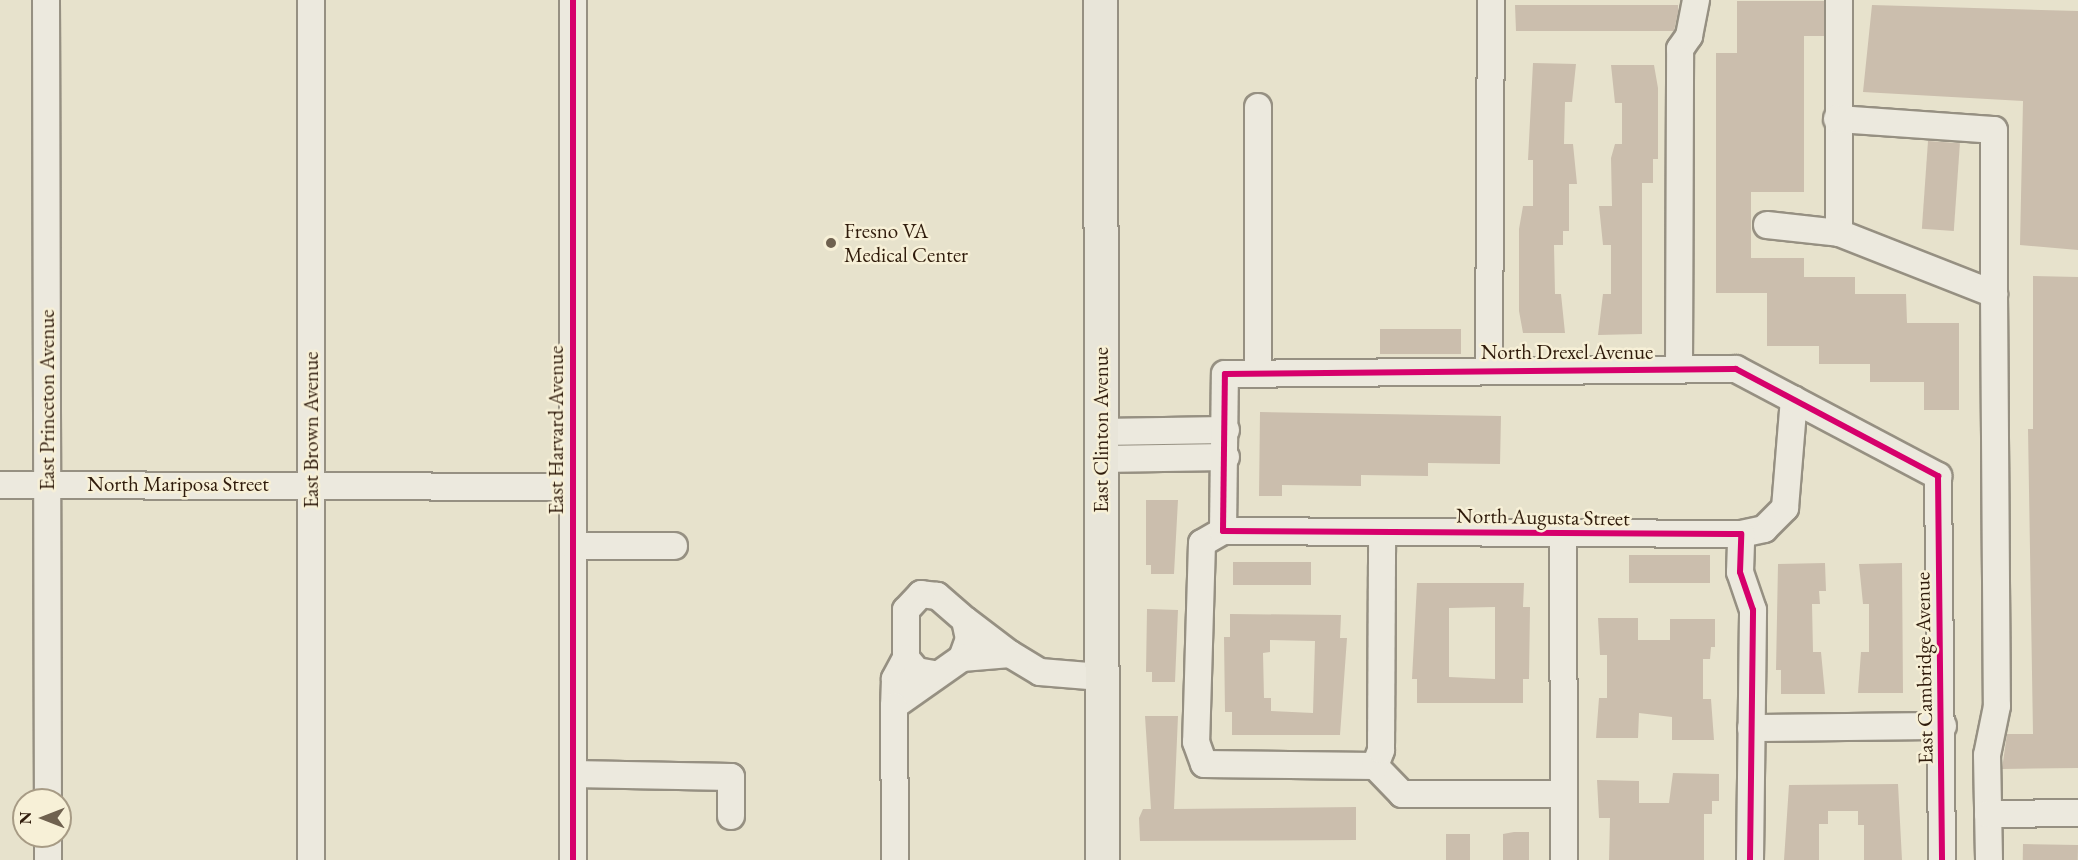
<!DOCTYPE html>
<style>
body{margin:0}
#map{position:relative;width:2078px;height:860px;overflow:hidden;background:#e7e2cc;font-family:"EB Garamond",serif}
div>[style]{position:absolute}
.building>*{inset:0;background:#cbbead;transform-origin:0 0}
.roads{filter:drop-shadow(2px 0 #969082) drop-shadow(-2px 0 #969082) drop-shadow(0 2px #969082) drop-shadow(0 -2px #969082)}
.minor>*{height:26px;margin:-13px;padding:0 13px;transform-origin:13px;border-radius:13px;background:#ece9de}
.major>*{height:33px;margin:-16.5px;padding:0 16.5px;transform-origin:16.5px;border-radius:16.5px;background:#e8e5d9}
.cycleway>*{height:6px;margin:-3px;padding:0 3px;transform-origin:3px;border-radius:3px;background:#d6006c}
.dots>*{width:16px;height:16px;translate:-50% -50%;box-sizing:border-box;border:3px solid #f7f0d7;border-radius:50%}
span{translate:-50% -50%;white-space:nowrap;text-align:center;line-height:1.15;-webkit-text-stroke:5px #f7f0d7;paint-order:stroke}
.poi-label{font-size:21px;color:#2f1b0b}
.left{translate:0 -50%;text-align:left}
.street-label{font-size:21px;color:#2f1b0b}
.north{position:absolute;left:12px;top:788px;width:60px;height:60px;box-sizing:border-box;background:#f7f0d7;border:2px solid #a79b85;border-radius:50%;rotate:270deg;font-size:16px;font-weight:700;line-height:24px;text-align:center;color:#2f1b0b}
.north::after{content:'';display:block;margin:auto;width:21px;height:27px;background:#6f614f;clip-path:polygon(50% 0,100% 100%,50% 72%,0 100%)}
</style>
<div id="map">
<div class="building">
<i style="clip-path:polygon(1737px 1px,1824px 1px,1824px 36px,1804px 36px,1804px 192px,1751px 192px,1751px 258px,1804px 258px,1804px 277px,1855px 277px,1855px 294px,1906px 294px,1907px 323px,1959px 323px,1959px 410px,1924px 410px,1924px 382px,1870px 382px,1870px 364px,1819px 364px,1819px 346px,1767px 346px,1767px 293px,1716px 293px,1716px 53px,1737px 53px)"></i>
<i style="clip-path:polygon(1515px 5px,1678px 5px,1678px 12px,1674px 31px,1516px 31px)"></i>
<i style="clip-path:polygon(1872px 5px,2078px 11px,2078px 250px,2020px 245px,2023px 101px,1863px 92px)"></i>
<i style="clip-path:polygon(1533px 63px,1576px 64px,1572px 102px,1565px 102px,1564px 144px,1573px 144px,1577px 184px,1569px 184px,1569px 231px,1563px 231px,1563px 245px,1554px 245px,1555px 294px,1561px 294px,1565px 333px,1523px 333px,1519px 311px,1519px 229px,1523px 206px,1533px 206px,1533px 160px,1528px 160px)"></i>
<i style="clip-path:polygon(1611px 65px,1654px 65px,1658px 88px,1658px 159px,1653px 159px,1653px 183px,1642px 183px,1642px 334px,1598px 335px,1603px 294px,1611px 294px,1611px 245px,1603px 245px,1599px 206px,1612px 206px,1611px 158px,1615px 144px,1622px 144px,1622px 103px,1615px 103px)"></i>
<i style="left:1928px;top:141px;width:32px;height:88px;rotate:4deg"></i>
<i style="clip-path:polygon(2033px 276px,2078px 277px,2078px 768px,2002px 769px,2007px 734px,2033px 734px,2028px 429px,2033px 429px)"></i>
<i style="left:1461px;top:329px;width:25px;height:81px;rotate:90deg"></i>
<i style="clip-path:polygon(1260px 412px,1501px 416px,1500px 464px,1428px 463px,1428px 476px,1361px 475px,1361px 486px,1282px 485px,1282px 496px,1259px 496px)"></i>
<i style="clip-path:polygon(1146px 500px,1178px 500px,1174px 574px,1151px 574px,1151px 565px,1146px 565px)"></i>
<i style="left:1710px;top:555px;width:28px;height:81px;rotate:90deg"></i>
<i style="left:1233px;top:562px;width:78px;height:23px"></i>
<i style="clip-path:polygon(1825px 563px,1826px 591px,1819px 591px,1820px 604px,1812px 604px,1813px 652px,1821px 652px,1825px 694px,1781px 694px,1781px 670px,1776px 670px,1778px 564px)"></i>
<i style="clip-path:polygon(1902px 563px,1903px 693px,1858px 693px,1861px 652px,1869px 652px,1869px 604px,1863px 604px,1859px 564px)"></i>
<i style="clip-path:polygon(evenodd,1417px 583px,1524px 583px,1523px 607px,1530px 607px,1529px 679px,1523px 679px,1523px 703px,1417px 703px,1417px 679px,1412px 679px,1417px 583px,1495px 607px,1495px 679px,1449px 677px,1449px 608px,1495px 607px)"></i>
<i style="clip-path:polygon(1147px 609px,1178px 610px,1175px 682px,1152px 682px,1152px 672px,1146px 672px)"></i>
<i style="clip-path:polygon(evenodd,1230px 614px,1341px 615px,1340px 638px,1347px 638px,1340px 735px,1232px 735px,1232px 712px,1225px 712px,1224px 637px,1230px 637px,1230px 614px,1270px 640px,1315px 641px,1313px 713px,1271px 711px,1271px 698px,1264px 698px,1263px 653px,1270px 652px,1270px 640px)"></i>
<i style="clip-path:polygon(1598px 618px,1638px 618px,1638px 640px,1670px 640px,1670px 619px,1715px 619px,1715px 647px,1711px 647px,1710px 659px,1703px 659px,1703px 699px,1711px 699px,1714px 740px,1672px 740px,1672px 717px,1639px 713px,1638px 738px,1596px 738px,1599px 698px,1607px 698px,1607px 655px,1600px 655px)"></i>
<i style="clip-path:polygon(1145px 716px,1178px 716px,1174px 809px,1356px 807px,1356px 840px,1140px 841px,1139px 818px,1143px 809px,1151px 809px)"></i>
<i style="clip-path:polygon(1673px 773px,1719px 774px,1719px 801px,1712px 801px,1712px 814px,1704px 814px,1704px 860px,1609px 860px,1610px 818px,1599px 818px,1597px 780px,1639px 781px,1639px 803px,1669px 803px)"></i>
<i style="clip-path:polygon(1898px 784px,1902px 860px,1864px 860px,1864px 825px,1858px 825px,1858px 811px,1828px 811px,1828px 824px,1819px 824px,1819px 860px,1784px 860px,1789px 785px)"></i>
<i style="clip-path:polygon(1514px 832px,1529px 832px,1529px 860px,1503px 860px,1503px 834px)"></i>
<i style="left:1446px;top:834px;width:24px;height:26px"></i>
<i style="left:2023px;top:844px;width:55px;height:16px;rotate:1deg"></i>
</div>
<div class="roads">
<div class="minor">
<i style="left:46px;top:0;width:800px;rotate:89.86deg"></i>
<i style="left:311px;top:0;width:860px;rotate:90deg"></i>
<i style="left:573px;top:0;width:860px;rotate:90deg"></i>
<i style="left:1839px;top:0;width:233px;rotate:90deg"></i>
<i style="left:1839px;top:233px;width:167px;rotate:21.5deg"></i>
<i style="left:1994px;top:294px;width:412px;rotate:89.6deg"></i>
<i style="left:1997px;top:706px;width:50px;rotate:101.5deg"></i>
<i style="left:1987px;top:755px;width:105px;rotate:88.9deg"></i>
<i style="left:1258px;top:107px;width:266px;rotate:90deg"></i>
<i style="left:1837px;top:119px;width:157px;rotate:4deg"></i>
<i style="left:1994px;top:130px;width:164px;rotate:90deg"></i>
<i style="left:1767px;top:225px;width:72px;rotate:6.3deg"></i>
<i style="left:1489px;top:369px;width:369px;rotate:-89.7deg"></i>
<i style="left:1679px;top:369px;width:320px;rotate:-89.8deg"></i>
<i style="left:1680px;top:49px;width:16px;rotate:-55deg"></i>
<i style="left:1689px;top:36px;width:37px;rotate:-79deg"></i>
<i style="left:1101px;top:432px;width:125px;rotate:-0.9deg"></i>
<i style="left:1101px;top:459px;width:125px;rotate:-0.9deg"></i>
<i style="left:0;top:485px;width:573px;rotate:0.2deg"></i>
<i style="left:1223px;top:531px;width:24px;rotate:150deg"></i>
<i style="left:1202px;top:543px;width:199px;rotate:91.7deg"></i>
<i style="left:1196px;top:742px;width:23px;rotate:70deg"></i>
<i style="left:1204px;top:764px;width:171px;rotate:0.7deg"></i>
<i style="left:1375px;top:766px;width:39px;rotate:46deg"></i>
<i style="left:1402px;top:794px;width:162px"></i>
<i style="left:1741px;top:534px;width:24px;rotate:-12deg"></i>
<i style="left:1764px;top:529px;width:30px;rotate:-45deg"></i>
<i style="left:1785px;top:508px;width:109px;rotate:-85.3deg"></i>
<i style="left:1563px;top:535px;width:325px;rotate:89.8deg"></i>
<i style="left:573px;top:546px;width:101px"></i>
<i style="left:1010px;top:654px;width:35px;rotate:31deg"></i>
<i style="left:1040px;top:672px;width:61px;rotate:4.7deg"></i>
<i style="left:906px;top:658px;width:24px;rotate:118deg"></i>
<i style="left:895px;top:679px;width:27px;rotate:92deg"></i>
<i style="left:894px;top:706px;width:83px;rotate:-35.2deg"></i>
<i style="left:962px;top:658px;width:20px;rotate:-70deg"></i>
<i style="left:969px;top:639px;width:19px;rotate:-102deg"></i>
<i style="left:965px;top:620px;width:37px;rotate:-139deg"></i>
<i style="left:937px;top:596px;width:16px;rotate:-173deg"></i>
<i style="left:921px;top:594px;width:22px;rotate:133deg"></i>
<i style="left:906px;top:610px;width:48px;rotate:90deg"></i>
<i style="left:906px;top:658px;width:17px;rotate:50deg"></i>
<i style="left:917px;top:671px;width:17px;rotate:10deg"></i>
<i style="left:962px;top:658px;width:48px;rotate:-4.8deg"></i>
<i style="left:1010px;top:654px;width:56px;rotate:-142.9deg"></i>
<i style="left:894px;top:706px;width:154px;rotate:89.6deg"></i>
<i style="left:1751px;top:728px;width:192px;rotate:-0.6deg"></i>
<i style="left:1375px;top:766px;width:17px;rotate:-69deg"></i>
<i style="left:1381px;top:750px;width:218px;rotate:-89.7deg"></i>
<i style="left:573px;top:774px;width:158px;rotate:1.1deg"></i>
<i style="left:731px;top:777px;width:39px;rotate:90deg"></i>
<i style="left:1988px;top:814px;width:90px;rotate:-0.6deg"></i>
<i style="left:48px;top:836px;width:24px;rotate:90deg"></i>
<i style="left:1750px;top:860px;width:250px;rotate:-89.3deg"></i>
<i style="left:1753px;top:610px;width:40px;rotate:-108.9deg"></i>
<i style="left:1740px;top:572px;width:38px;rotate:-88deg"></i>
<i style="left:1741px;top:534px;width:518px;rotate:-179.67deg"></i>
<i style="left:1223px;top:531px;width:157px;rotate:-89.3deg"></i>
<i style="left:1225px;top:374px;width:511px;rotate:-0.56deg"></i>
<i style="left:1736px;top:369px;width:229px;rotate:27.9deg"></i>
<i style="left:1938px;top:476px;width:384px;rotate:89.4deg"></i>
</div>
<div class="major">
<i style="left:1100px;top:0;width:860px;rotate:89.87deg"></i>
</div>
</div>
<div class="cycleway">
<i style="left:573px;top:0;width:860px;rotate:90deg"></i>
<i style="left:1750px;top:860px;width:250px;rotate:-89.3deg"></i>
<i style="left:1753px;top:610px;width:40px;rotate:-108.9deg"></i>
<i style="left:1740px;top:572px;width:38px;rotate:-88deg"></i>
<i style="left:1741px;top:534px;width:518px;rotate:-179.67deg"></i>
<i style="left:1223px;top:531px;width:157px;rotate:-89.3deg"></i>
<i style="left:1225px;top:374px;width:511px;rotate:-0.56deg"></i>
<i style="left:1736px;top:369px;width:229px;rotate:27.9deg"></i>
<i style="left:1938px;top:476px;width:384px;rotate:89.4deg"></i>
</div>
<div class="dots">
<i style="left:831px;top:243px;background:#6f614f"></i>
</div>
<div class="poi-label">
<span class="left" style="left:844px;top:243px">Fresno VA<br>Medical Center</span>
</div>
<div class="street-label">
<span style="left:1567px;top:352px">North Drexel Avenue</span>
<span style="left:47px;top:400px;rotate:-90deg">East Princeton Avenue</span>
<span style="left:311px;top:430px;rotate:-90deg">East Brown Avenue</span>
<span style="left:556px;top:430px;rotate:-90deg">East Harvard Avenue</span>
<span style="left:1101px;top:430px;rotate:-90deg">East Clinton Avenue</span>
<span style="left:178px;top:484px">North Mariposa Street</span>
<span style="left:1543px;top:517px;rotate:1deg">North Augusta Street</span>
<span style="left:1924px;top:668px;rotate:-91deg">East Cambridge Avenue</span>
</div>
<div class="north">N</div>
</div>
